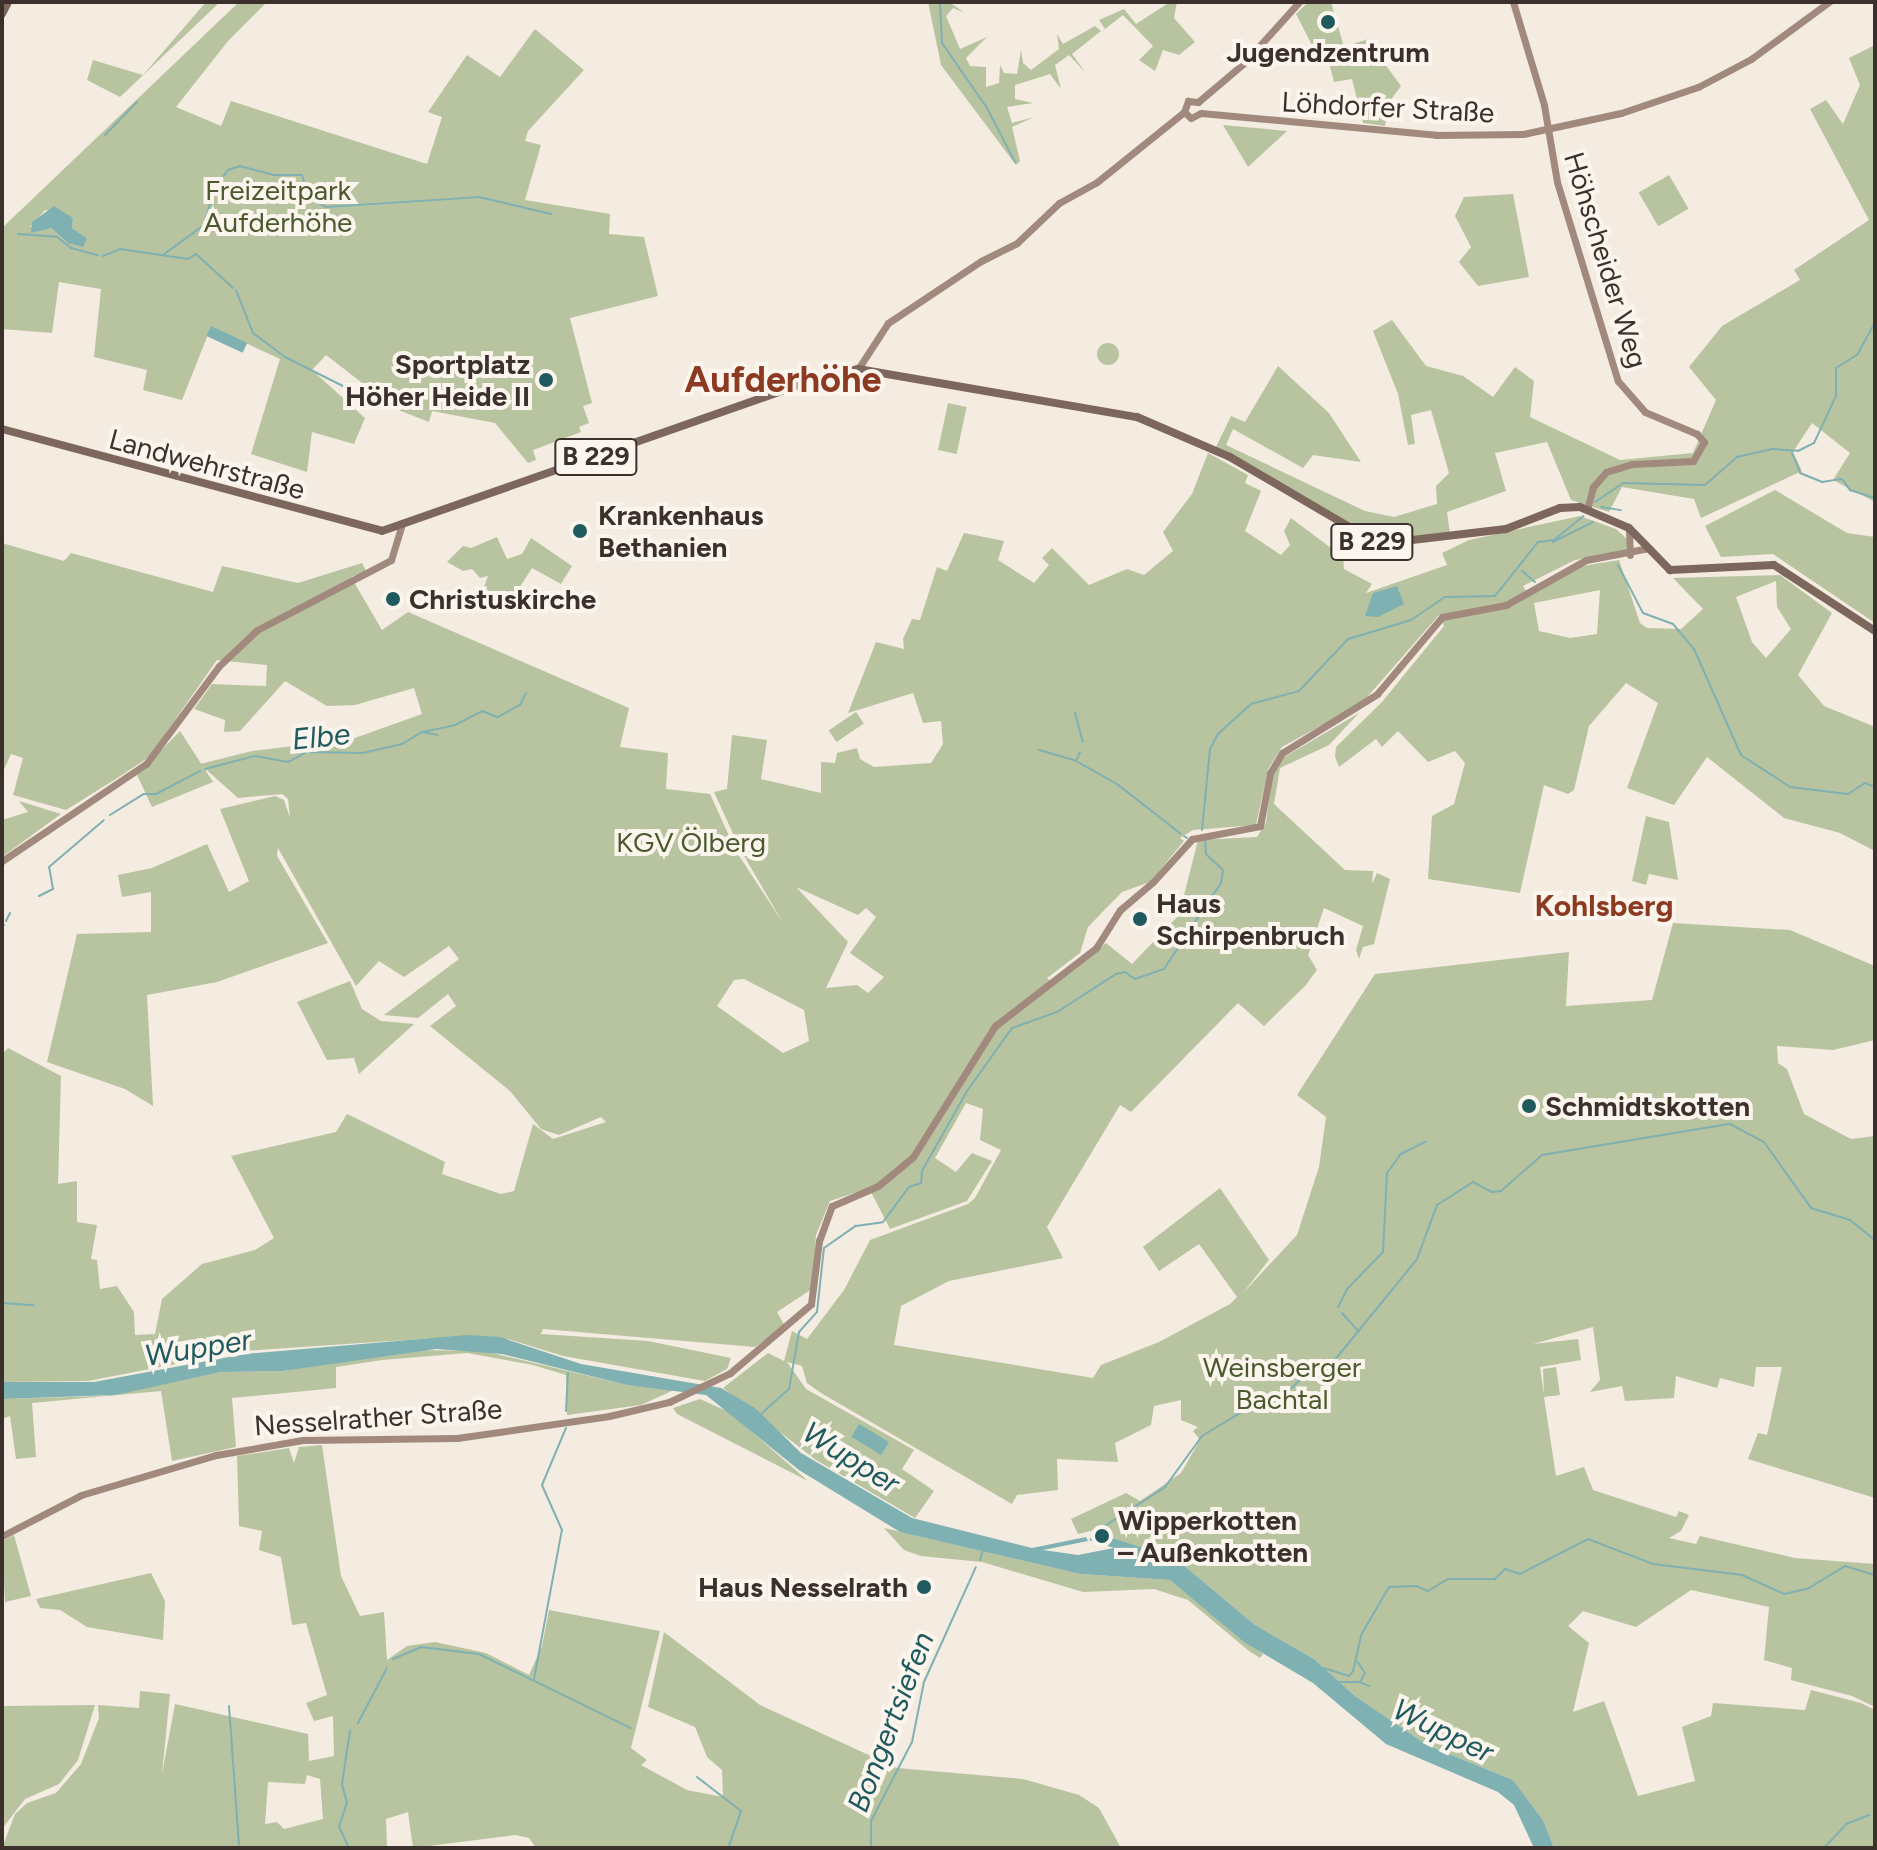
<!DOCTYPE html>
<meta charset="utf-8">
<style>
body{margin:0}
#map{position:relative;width:1877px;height:1850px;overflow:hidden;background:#f4ebe1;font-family:Figtree,sans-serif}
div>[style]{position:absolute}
.green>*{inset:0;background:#b8c4a0;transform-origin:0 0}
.round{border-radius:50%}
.water>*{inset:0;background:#7fb0b2;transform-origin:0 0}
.stream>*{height:2px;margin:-1px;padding:0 1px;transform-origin:1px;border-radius:1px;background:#7fb0b2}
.secondary>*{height:7px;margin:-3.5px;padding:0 3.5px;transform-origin:3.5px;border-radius:3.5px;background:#a18a7d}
.primary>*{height:8px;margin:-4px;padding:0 4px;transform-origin:4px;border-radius:4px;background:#7d675c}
.dots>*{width:22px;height:22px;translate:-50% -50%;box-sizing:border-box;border:4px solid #fbf5ee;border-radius:50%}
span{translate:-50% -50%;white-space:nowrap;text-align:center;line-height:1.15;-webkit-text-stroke:8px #fbf5ee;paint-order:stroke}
.shield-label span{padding:2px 6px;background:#fbf5ee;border:2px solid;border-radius:6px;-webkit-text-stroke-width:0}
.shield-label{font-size:26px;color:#3b302b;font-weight:700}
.poi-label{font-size:28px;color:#3b302b;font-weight:700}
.right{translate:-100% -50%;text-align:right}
.left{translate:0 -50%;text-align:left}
.street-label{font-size:28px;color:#3b302b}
.park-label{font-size:28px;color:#4a5a2e}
.water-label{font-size:30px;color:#1f5a5e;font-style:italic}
.neighbourhood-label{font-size:30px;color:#8c3b22;font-weight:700}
.district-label{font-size:36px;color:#8c3b22;font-weight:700}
.frame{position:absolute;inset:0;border:4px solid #3b302b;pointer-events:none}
</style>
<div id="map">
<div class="green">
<i style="clip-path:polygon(206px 2px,220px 2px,120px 97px,87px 80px,93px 60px,143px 75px)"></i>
<i style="clip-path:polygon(evenodd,239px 2px,267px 2px,228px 41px,176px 107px,221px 126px,231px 101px,427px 164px,442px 117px,428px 112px,467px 55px,500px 77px,535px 29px,584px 70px,528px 131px,525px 141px,541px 145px,525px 200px,610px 214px,609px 234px,644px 237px,658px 296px,570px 318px,592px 403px,583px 406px,589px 423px,579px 427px,581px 432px,533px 450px,536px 460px,528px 463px,495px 423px,432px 411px,429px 422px,396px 409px,326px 355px,312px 370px,365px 418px,354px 444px,312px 432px,307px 472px,251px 454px,280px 359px,211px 327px,182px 400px,143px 390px,147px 370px,94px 357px,101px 289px,59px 282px,52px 333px,2px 329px,2px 228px,239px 2px,45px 210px,73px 218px,72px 228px,87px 238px,68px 243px,51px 228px,30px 227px,45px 210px)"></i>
<i style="clip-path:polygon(928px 2px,949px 2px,965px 13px,953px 8px,946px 16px,960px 49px,987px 37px,966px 58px,970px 66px,986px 67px,986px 87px,999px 83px,1000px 65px,1004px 73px,1017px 74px,1021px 50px,1023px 63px,1031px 70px,1059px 49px,1057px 34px,1063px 44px,1095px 26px,1101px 31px,1072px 54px,1085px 72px,1069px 55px,1055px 65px,1061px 89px,1050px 74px,1015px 85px,1015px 99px,1033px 103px,1007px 107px,1012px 123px,1034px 117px,1012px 127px,1020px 161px,1016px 165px,941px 65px)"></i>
<i style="clip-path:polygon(1170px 2px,1177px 2px,1174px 18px,1195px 42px,1179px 55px,1163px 50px,1155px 71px,1139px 60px,1153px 46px,1123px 15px,1105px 29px,1099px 20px,1124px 9px,1136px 24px)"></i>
<i style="clip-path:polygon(1308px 2px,1331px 2px,1344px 47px,1368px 39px,1375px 48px,1383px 44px,1389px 48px,1382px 60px,1401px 86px,1389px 102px,1385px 126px,1363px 123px,1352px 79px,1334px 82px,1327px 54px,1318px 57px,1296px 14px)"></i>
<i style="clip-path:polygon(1875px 45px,1875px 502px,1833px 480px,1850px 453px,1812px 423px,1793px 452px,1802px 471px,1701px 518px,1694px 499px,1622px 487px,1609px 512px,1571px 500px,1547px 442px,1495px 453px,1506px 491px,1447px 512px,1450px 534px,1380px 542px,1216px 447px,1231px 416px,1245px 422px,1278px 366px,1329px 413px,1361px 462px,1313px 455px,1303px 468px,1233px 429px,1226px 445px,1365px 511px,1394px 517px,1437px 504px,1436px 486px,1449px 473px,1431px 410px,1411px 415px,1415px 444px,1408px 445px,1398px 394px,1373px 331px,1392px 320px,1426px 366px,1463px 376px,1493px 397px,1515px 367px,1534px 381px,1530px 417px,1620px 460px,1693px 453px,1716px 400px,1689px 367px,1722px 326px,1800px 280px,1794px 270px,1869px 220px,1810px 109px,1826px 100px,1843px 124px,1860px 85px,1849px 58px)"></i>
<i style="clip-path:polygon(1223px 125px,1287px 131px,1248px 167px)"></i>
<i style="left:1669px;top:175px;width:39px;height:35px;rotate:60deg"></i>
<i style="clip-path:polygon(1513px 194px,1529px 277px,1478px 286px,1459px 262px,1471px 247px,1455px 216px,1464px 197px)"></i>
<i class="round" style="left:1097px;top:343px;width:22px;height:22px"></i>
<i style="left:948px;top:403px;width:19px;height:48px;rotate:12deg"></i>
<i style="clip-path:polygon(evenodd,1208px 453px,1248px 475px,1245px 483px,1261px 491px,1245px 531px,1281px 555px,1290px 545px,1284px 531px,1291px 518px,1343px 557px,1344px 569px,1372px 584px,1366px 593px,1447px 565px,1442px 553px,1469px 540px,1580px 516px,1616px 529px,1628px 540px,1626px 551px,1575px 560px,1523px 586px,1529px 596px,1582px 566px,1619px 560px,1640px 623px,1647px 628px,1681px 629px,1703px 609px,1673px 578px,1780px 575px,1832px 613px,1798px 675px,1824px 706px,1875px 727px,1875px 851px,1840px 833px,1784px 818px,1707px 757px,1674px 805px,1627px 788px,1658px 703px,1626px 683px,1589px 726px,1574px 790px,1568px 794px,1544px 785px,1520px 893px,1428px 879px,1432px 816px,1454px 804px,1465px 763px,1455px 751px,1428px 762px,1398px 731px,1382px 747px,1376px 739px,1339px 767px,1335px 757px,1336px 747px,1382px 702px,1444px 626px,1439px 615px,1362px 703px,1282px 747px,1268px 769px,1256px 825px,1193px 830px,1180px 838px,1184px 841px,1150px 882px,1122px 892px,1088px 927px,1080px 953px,1047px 978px,1053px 983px,1106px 943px,1132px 964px,1179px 915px,1198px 840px,1257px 837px,1266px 822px,1273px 772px,1281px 759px,1359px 713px,1329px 745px,1280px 768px,1274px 804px,1345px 870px,1373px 871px,1372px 884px,1377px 873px,1390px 879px,1374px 944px,1363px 947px,1359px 959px,1356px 950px,1363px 926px,1324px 908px,1308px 955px,1317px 970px,1305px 986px,1264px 1026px,1238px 1003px,1131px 1112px,1120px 1105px,1047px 1227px,1063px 1258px,949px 1281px,901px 1306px,894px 1345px,1093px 1378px,1101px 1365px,1159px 1342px,1230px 1304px,1237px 1297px,1199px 1244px,1159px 1271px,1143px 1247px,1220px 1188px,1269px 1260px,1242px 1294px,1297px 1235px,1319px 1167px,1326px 1117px,1297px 1095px,1375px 974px,1569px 952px,1566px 1006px,1652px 1000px,1673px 923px,1790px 930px,1875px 966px,1875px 1040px,1833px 1050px,1777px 1046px,1778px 1063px,1787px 1069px,1804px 1114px,1851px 1139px,1875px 1136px,1875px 1498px,1748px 1459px,1758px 1433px,1767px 1435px,1782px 1367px,1756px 1367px,1754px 1387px,1720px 1378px,1717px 1388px,1676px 1376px,1674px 1398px,1625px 1401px,1622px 1386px,1590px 1392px,1600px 1380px,1593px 1327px,1533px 1344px,1578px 1339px,1581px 1360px,1540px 1367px,1544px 1395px,1543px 1369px,1556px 1367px,1560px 1395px,1544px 1397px,1556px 1476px,1584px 1467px,1593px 1490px,1676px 1517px,1679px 1511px,1689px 1515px,1681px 1531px,1669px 1538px,1696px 1544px,1700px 1536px,1795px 1558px,1875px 1564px,1875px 1707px,1852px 1696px,1791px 1680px,1792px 1668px,1764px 1660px,1769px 1607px,1691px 1590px,1636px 1627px,1583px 1611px,1568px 1626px,1589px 1643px,1573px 1712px,1604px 1701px,1638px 1796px,1695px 1781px,1682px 1727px,1711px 1716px,1713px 1703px,1805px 1710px,1811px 1690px,1861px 1703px,1875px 1710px,1875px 1848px,1554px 1848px,1543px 1820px,1513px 1780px,1427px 1745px,1355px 1696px,1314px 1659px,1255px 1625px,1175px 1558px,1131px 1548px,1115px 1540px,1107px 1527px,1078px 1534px,1071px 1519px,1126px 1493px,1140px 1501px,1181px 1473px,1200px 1440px,1193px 1431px,1198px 1427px,1181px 1420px,1181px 1400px,1154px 1406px,1151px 1425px,1115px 1443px,1118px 1462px,1057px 1459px,1058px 1490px,1017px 1495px,1012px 1504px,821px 1393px,807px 1383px,802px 1366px,787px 1362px,806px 1389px,914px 1450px,902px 1469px,934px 1491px,915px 1518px,816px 1460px,723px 1388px,768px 1353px,784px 1361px,792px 1331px,807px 1339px,844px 1290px,870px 1240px,968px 1204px,975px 1198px,1001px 1150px,980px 1140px,983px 1109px,966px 1103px,935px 1158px,956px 1172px,972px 1153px,992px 1161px,967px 1201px,890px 1229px,869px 1188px,830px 1201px,816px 1235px,812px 1289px,777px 1312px,785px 1326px,755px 1347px,543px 1329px,541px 1334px,648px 1341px,731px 1358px,727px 1369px,705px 1381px,563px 1356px,508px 1339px,436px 1338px,243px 1351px,88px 1381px,2px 1382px,2px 1054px,8px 1048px,61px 1076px,58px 1184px,77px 1181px,77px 1222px,97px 1225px,91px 1259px,97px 1260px,100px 1289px,117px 1286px,134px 1312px,135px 1335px,155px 1334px,162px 1299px,202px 1264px,255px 1250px,274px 1238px,231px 1156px,336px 1132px,347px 1114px,445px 1162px,442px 1174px,501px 1194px,514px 1191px,533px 1124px,553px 1139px,606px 1122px,601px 1117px,559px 1135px,541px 1129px,510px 1091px,430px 1026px,456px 1006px,448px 994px,418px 1018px,384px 1015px,459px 959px,449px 946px,404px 977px,379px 961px,356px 986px,278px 848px,277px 856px,328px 943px,217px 982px,147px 995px,153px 1106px,125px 1089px,47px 1062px,77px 934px,151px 932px,151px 892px,122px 897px,118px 875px,152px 868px,207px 844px,229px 892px,249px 881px,220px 809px,275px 796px,284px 800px,290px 818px,288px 799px,282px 794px,238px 798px,200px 764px,252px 751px,352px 739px,422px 714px,414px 688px,355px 705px,327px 706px,285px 681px,240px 731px,224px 732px,225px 720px,194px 709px,212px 684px,266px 686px,267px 665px,217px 660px,149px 757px,122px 775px,66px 810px,13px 795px,23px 758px,11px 754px,2px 774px,2px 543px,64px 561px,71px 553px,213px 592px,222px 566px,298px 583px,362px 563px,366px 571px,351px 577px,382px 630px,408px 612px,629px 708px,620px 747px,668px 753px,666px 789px,710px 794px,736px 851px,783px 923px,743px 854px,766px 862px,741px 851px,714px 792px,727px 789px,732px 735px,767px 740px,761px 779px,821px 793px,821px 762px,835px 763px,837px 753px,857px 748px,860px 759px,874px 767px,931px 763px,943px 744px,941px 721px,923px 723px,913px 693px,848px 713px,876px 642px,904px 649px,903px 639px,912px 619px,920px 620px,937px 567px,947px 571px,964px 533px,1004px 541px,998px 560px,1034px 583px,1049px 565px,1042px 558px,1052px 548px,1089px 585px,1127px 569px,1144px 575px,1173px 551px,1163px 532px,1192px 494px,1208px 453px,1776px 581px,1777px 607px,1791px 629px,1766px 658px,1752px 642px,1736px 597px,1776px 581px,1208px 453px,1600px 590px,1597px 634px,1570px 638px,1539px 631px,1534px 603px,1600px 590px,1208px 453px,796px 887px,858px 915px,866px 908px,876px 917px,850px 953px,884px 977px,868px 993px,857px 985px,826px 988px,848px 942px,796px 887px,1208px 453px,744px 979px,804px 1010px,809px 1041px,783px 1053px,717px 1006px,734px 980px,744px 979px)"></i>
<i style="clip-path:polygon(1775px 490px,1847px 533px,1875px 537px,1875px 623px,1773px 554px,1721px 557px,1705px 526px)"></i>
<i style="clip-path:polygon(497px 537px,507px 559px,522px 554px,531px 538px,572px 566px,561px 584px,532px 568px,512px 599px,499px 601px,484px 587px,488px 576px,480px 578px,472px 569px,463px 571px,447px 562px,463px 546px,471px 548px)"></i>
<i style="left:856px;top:712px;width:14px;height:33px;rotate:56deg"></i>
<i style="clip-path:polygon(180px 731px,213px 782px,152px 807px,137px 775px)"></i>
<i style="clip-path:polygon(19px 801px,61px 814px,2px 857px,2px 820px,28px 812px)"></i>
<i style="clip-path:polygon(1646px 816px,1669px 822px,1678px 880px,1649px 874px,1646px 885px,1632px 881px)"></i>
<i style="clip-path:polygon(350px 981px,362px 1009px,381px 1021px,414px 1024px,359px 1074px,354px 1058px,327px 1060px,297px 1002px)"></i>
<i style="clip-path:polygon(413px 1350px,484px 1351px,627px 1385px,676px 1389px,641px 1405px,567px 1415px,566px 1375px,533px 1365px,467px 1353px,382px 1360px,336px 1367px,336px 1388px,232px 1398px,236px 1447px,172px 1461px,161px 1391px,32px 1403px,36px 1457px,16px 1459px,10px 1416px,2px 1419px,2px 1399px,104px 1396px,221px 1372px,283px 1371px)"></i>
<i style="clip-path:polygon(700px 1399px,729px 1412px,808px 1481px,677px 1414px,673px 1408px)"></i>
<i style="clip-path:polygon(evenodd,322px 1445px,341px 1576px,360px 1616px,384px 1612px,387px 1660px,407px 1646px,435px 1642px,486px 1653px,529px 1675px,542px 1646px,549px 1610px,660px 1631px,631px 1748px,647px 1760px,641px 1765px,687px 1790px,723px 1797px,722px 1770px,707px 1757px,695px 1727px,648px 1707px,664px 1632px,760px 1705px,897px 1768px,1023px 1779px,1079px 1795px,1099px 1808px,1121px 1848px,536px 1848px,529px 1838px,515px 1835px,413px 1848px,408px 1812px,386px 1819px,387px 1848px,2px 1848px,15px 1814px,27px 1803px,56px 1793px,81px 1764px,99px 1718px,98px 1705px,139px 1708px,140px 1691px,170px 1694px,162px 1774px,175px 1704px,308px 1734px,309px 1761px,334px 1756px,333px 1716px,314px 1721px,306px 1703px,327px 1695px,306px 1623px,292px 1625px,281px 1557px,259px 1550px,262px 1531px,239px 1526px,237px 1456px,289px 1448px,294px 1463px,299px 1447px,322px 1445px,307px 1775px,320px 1779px,323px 1819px,284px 1829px,277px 1822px,265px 1824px,268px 1782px,305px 1784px,307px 1775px)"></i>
<i style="clip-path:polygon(884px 1528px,1080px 1574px,1170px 1580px,1263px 1654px,1260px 1658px,1249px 1651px,1188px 1600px,1154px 1589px,1083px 1592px,982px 1562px,921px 1556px,904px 1550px)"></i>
<i style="clip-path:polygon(14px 1535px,31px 1596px,5px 1602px,2px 1541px)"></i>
<i style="clip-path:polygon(151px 1573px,165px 1601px,163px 1640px,87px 1627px,60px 1610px,40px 1608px,36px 1599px)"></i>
<i style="clip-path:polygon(95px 1705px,78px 1760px,59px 1784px,25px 1799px,2px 1829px,2px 1706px)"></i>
</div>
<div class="water">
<i style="clip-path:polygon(54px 206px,73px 218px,72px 228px,87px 238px,83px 247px,68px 243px,51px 228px,31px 233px,32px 222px)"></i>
<i style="left:211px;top:326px;width:40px;height:11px;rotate:25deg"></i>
<i style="clip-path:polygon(1397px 586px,1404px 604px,1378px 617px,1365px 616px,1373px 593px)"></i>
<i style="clip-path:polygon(467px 1335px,500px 1337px,581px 1364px,721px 1388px,755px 1408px,801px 1453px,912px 1518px,1032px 1548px,1086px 1537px,1088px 1541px,1043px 1550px,1078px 1555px,1114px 1548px,1089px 1540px,1096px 1533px,1175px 1558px,1255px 1625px,1314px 1659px,1355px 1696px,1427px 1745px,1513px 1780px,1543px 1820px,1554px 1848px,1534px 1848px,1514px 1805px,1498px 1792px,1386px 1744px,1313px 1683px,1244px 1642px,1170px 1580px,1080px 1574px,900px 1532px,799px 1470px,706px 1395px,627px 1385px,502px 1354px,436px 1349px,283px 1371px,221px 1372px,115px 1395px,2px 1399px,2px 1382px,94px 1382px,245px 1354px)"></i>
<i style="left:859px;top:1424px;width:35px;height:15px;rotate:31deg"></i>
</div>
<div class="stream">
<i style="left:940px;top:2px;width:41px;rotate:87.2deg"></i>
<i style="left:942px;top:43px;width:79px;rotate:55.3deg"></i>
<i style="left:987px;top:108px;width:61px;rotate:62.6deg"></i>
<i style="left:105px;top:135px;width:46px;rotate:-45.9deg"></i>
<i style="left:18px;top:234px;width:39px;rotate:4deg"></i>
<i style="left:57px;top:237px;width:18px;rotate:38deg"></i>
<i style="left:71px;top:248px;width:28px;rotate:15deg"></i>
<i style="left:163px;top:255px;width:51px;rotate:-36.2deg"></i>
<i style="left:204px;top:225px;width:37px;rotate:-74deg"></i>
<i style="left:214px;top:189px;width:24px;rotate:-54deg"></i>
<i style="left:228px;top:170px;width:13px;rotate:-18deg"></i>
<i style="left:240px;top:166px;width:34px;rotate:15deg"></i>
<i style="left:273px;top:175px;width:29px"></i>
<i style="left:302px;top:175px;width:24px;rotate:73deg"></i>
<i style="left:309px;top:198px;width:19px;rotate:28deg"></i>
<i style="left:326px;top:207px;width:153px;rotate:-3.7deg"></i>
<i style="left:479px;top:197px;width:74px;rotate:13.3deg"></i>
<i style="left:103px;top:256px;width:18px;rotate:-22deg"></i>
<i style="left:120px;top:249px;width:69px;rotate:8.4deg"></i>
<i style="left:188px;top:259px;width:9px;rotate:-32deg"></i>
<i style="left:196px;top:254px;width:50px;rotate:42.6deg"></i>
<i style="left:236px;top:290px;width:46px;rotate:68.4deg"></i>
<i style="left:253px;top:333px;width:40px;rotate:37deg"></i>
<i style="left:285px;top:357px;width:67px;rotate:26.6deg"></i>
<i style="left:1792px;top:453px;width:21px;rotate:67deg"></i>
<i style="left:1800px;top:473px;width:24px;rotate:22deg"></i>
<i style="left:1822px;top:482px;width:20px;rotate:-9deg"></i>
<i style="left:1842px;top:479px;width:14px;rotate:54deg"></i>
<i style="left:1850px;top:490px;width:26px;rotate:18deg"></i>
<i style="left:1595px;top:502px;width:34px;rotate:-34deg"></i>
<i style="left:1623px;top:483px;width:82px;rotate:1.4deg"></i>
<i style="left:1705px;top:485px;width:43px;rotate:-41.2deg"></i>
<i style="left:1737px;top:457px;width:36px;rotate:-13deg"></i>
<i style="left:1772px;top:449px;width:26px;rotate:4deg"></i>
<i style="left:1798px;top:451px;width:18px;rotate:-27deg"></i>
<i style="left:1814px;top:443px;width:52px;rotate:-64.9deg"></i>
<i style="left:1836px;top:396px;width:28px;rotate:-90deg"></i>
<i style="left:1836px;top:368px;width:25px;rotate:-32deg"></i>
<i style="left:1857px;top:355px;width:37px;rotate:-61deg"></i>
<i style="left:1601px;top:507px;width:20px;rotate:9deg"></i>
<i style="left:1553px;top:542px;width:45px;rotate:-26.6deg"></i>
<i style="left:1618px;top:565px;width:54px;rotate:62.5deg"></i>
<i style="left:1643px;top:613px;width:32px;rotate:20deg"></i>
<i style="left:1673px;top:624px;width:33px;rotate:50deg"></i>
<i style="left:1694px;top:649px;width:116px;rotate:66.1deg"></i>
<i style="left:1741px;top:755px;width:59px;rotate:33.1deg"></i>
<i style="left:1790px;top:787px;width:58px;rotate:6.9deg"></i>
<i style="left:1848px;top:794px;width:20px;rotate:-33deg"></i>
<i style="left:1865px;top:783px;width:11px;rotate:22deg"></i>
<i style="left:1522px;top:571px;width:17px;rotate:40deg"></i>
<i style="left:1075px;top:713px;width:30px;rotate:75deg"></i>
<i style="left:423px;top:732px;width:33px;rotate:-12deg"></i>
<i style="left:455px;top:725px;width:30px;rotate:-27deg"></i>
<i style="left:482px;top:711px;width:17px;rotate:21deg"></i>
<i style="left:498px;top:717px;width:25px;rotate:-29deg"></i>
<i style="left:520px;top:705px;width:13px;rotate:-63deg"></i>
<i style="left:1039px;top:750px;width:37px;rotate:16deg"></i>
<i style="left:1080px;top:752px;width:10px;rotate:114deg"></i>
<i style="left:1076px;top:761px;width:47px;rotate:29.3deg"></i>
<i style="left:1117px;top:784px;width:81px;rotate:38deg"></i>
<i style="left:205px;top:769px;width:52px;rotate:-14.6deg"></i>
<i style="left:255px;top:756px;width:34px;rotate:10deg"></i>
<i style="left:288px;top:762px;width:21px;rotate:-28deg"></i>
<i style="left:307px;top:752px;width:56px;rotate:1deg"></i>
<i style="left:363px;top:753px;width:40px;rotate:-13deg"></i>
<i style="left:402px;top:744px;width:23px;rotate:-31deg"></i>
<i style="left:422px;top:732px;width:16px;rotate:11deg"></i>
<i style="left:110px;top:815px;width:39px;rotate:-32deg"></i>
<i style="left:143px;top:794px;width:13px"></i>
<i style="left:156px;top:794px;width:50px;rotate:-27.6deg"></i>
<i style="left:1202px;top:830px;width:81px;rotate:-84.4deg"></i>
<i style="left:1210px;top:749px;width:17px;rotate:-62deg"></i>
<i style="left:1218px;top:734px;width:45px;rotate:-42.3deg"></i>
<i style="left:1251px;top:704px;width:50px;rotate:-15.2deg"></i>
<i style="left:1299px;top:691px;width:71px;rotate:-46.7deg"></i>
<i style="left:1348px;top:639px;width:66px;rotate:-16.8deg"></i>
<i style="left:1411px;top:620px;width:41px;rotate:-34.1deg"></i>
<i style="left:1445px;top:597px;width:50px;rotate:-1.1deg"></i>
<i style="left:1495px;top:596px;width:69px;rotate:-51.5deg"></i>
<i style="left:1538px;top:542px;width:16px;rotate:-7deg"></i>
<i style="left:1554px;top:540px;width:38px;rotate:-39deg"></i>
<i style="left:1184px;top:836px;width:4px;rotate:34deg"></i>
<i style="left:39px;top:896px;width:16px;rotate:-27deg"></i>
<i style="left:53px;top:889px;width:22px;rotate:-100deg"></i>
<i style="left:49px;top:867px;width:72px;rotate:-40.5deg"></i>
<i style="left:6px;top:921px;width:9px;rotate:-63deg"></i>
<i style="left:2px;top:925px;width:2px"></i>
<i style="left:2px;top:1303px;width:32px;rotate:4deg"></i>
<i style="left:1338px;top:1307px;width:20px;rotate:-63deg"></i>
<i style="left:1347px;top:1289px;width:52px;rotate:-45.8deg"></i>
<i style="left:1383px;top:1252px;width:79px;rotate:-87.1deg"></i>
<i style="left:1387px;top:1173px;width:24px;rotate:-54deg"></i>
<i style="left:1401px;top:1154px;width:28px;rotate:-27deg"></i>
<i style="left:1342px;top:1313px;width:25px;rotate:48deg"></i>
<i style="left:566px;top:1411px;width:38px;rotate:-87deg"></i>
<i style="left:761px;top:1414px;width:38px;rotate:-42deg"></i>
<i style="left:789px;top:1389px;width:58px;rotate:-80deg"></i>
<i style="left:799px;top:1332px;width:27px;rotate:-48deg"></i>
<i style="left:817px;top:1312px;width:64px;rotate:-83.8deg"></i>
<i style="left:824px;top:1248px;width:39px;rotate:-35deg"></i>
<i style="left:856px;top:1226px;width:27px;rotate:-8deg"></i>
<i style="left:883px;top:1222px;width:44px;rotate:-53.4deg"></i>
<i style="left:909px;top:1187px;width:13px;rotate:-18deg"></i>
<i style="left:921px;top:1183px;width:12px;rotate:-85deg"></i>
<i style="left:922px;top:1171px;width:92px;rotate:-60.6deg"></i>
<i style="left:967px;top:1091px;width:77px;rotate:-54.5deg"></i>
<i style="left:1012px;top:1028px;width:48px;rotate:-19.6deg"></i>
<i style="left:1057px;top:1012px;width:70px;rotate:-32.8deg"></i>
<i style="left:1116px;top:974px;width:9px;rotate:-13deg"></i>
<i style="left:1125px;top:972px;width:12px;rotate:35deg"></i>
<i style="left:1135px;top:979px;width:31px;rotate:-19deg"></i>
<i style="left:1164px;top:969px;width:103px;rotate:-56.5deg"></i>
<i style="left:1221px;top:883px;width:13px;rotate:-81deg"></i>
<i style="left:1223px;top:870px;width:23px;rotate:-137deg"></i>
<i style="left:1206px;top:854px;width:13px;rotate:-94deg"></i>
<i style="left:1094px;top:1533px;width:85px;rotate:-32.9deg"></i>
<i style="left:1165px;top:1487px;width:63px;rotate:-54deg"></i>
<i style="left:1202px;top:1436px;width:50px;rotate:-31.2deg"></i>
<i style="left:1245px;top:1410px;width:34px;rotate:-15deg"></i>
<i style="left:1278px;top:1401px;width:39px;rotate:-44deg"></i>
<i style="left:1306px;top:1374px;width:19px;rotate:-6deg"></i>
<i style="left:1325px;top:1372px;width:146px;rotate:-50.8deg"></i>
<i style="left:1417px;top:1259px;width:58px;rotate:-69.7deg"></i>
<i style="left:1437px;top:1205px;width:43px;rotate:-32.6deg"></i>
<i style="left:1473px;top:1182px;width:21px;rotate:28deg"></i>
<i style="left:1492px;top:1192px;width:9px;rotate:-6deg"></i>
<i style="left:1501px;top:1191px;width:55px;rotate:-41.3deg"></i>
<i style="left:1542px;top:1155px;width:191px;rotate:-9.4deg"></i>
<i style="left:1730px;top:1124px;width:38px;rotate:28deg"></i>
<i style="left:1764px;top:1142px;width:81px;rotate:54.5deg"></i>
<i style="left:1811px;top:1208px;width:41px;rotate:17.1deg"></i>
<i style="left:1850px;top:1220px;width:32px;rotate:39deg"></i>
<i style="left:980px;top:1560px;width:10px;rotate:-73deg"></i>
<i style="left:393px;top:1659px;width:30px;rotate:-23deg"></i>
<i style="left:421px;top:1647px;width:58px;rotate:6.9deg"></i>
<i style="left:479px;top:1654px;width:169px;rotate:26deg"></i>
<i style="left:1324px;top:1668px;width:26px;rotate:18deg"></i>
<i style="left:1349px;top:1676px;width:6px;rotate:-51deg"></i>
<i style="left:1353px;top:1671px;width:37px;rotate:-77deg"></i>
<i style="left:1361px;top:1635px;width:56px;rotate:-59.7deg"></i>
<i style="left:1389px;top:1587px;width:27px;rotate:-2deg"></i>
<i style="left:1416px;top:1586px;width:13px;rotate:23deg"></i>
<i style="left:1428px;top:1591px;width:23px;rotate:-31deg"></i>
<i style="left:1448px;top:1579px;width:47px"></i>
<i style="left:1495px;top:1579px;width:14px;rotate:-45deg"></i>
<i style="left:1505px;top:1569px;width:16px;rotate:18deg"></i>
<i style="left:1520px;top:1574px;width:76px;rotate:-27.2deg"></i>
<i style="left:1588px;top:1539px;width:70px;rotate:21deg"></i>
<i style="left:1653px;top:1564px;width:90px;rotate:7deg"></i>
<i style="left:1742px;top:1575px;width:46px;rotate:24.3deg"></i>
<i style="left:1784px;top:1594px;width:26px;rotate:-13deg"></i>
<i style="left:1809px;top:1588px;width:42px;rotate:-31.4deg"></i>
<i style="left:1845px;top:1566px;width:31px;rotate:17deg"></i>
<i style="left:534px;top:1679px;width:152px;rotate:-79.4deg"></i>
<i style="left:562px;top:1530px;width:49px;rotate:-114deg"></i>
<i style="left:542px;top:1485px;width:62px;rotate:-67.2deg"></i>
<i style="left:1337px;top:1682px;width:23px"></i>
<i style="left:1360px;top:1682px;width:10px;rotate:-61deg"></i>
<i style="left:1365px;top:1673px;width:14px;rotate:-124deg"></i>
<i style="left:1360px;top:1682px;width:10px;rotate:24deg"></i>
<i style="left:229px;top:1706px;width:139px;rotate:85.9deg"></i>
<i style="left:358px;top:1723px;width:62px;rotate:-62.2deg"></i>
<i style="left:697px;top:1777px;width:56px;rotate:37.7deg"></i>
<i style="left:741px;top:1811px;width:39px;rotate:109deg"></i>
<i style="left:242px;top:1848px;width:1px"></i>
<i style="left:349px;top:1848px;width:23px;rotate:-115deg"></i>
<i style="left:339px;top:1827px;width:25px;rotate:-72deg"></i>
<i style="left:347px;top:1803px;width:20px;rotate:-105deg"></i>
<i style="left:342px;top:1784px;width:54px;rotate:-81.4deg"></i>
<i style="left:871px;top:1848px;width:27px;rotate:-90deg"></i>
<i style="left:871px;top:1821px;width:89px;rotate:-62.6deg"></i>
<i style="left:912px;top:1742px;width:61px;rotate:-78.7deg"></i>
<i style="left:924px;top:1682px;width:126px;rotate:-65.7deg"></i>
<i style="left:1794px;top:1848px;width:15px"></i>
<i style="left:1824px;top:1848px;width:33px;rotate:-47deg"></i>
<i style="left:1846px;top:1824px;width:25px;rotate:-21deg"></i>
</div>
<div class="secondary">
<i style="left:1513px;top:2px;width:108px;rotate:73.2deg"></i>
<i style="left:1544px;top:105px;width:78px;rotate:80.4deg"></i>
<i style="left:1557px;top:182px;width:208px;rotate:73deg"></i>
<i style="left:1618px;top:381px;width:41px;rotate:48.9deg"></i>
<i style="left:1645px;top:412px;width:56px;rotate:22.9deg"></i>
<i style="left:1697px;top:434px;width:11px;rotate:49deg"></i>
<i style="left:1704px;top:442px;width:22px;rotate:120deg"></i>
<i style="left:1693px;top:461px;width:61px;rotate:177.2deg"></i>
<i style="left:1632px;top:464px;width:27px;rotate:163deg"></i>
<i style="left:1606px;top:472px;width:20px;rotate:131deg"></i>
<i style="left:1593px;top:487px;width:23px;rotate:105deg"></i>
<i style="left:1198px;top:102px;width:59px;rotate:-40.2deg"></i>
<i style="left:1243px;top:64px;width:84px;rotate:-47.9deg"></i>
<i style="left:1184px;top:112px;width:9px;rotate:41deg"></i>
<i style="left:1191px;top:118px;width:11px;rotate:-27deg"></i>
<i style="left:1201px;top:113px;width:236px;rotate:5.3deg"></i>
<i style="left:1436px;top:135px;width:87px;rotate:-0.7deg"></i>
<i style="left:1523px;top:134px;width:100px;rotate:-12.1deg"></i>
<i style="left:1621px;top:113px;width:81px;rotate:-18.7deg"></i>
<i style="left:1698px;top:87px;width:60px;rotate:-27.8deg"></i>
<i style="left:1751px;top:59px;width:97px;rotate:-36.2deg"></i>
<i style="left:858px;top:369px;width:55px;rotate:-56.9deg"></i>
<i style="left:888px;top:323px;width:112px;rotate:-33.7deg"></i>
<i style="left:981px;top:261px;width:40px;rotate:-26.6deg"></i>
<i style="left:1017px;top:243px;width:58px;rotate:-43.6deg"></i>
<i style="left:1059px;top:203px;width:43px;rotate:-28.9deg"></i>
<i style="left:1097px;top:182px;width:112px;rotate:-38.8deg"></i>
<i style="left:1184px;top:112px;width:12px;rotate:-70deg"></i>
<i style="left:1188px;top:101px;width:10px;rotate:6deg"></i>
<i style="left:1629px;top:530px;width:25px;rotate:88deg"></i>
<i style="left:2px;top:861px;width:174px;rotate:-34deg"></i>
<i style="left:146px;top:764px;width:122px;rotate:-53.3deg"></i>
<i style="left:219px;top:666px;width:52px;rotate:-43.5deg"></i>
<i style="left:257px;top:630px;width:151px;rotate:-27.6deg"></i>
<i style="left:391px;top:560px;width:34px;rotate:-73deg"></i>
<i style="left:2px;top:1536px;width:89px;rotate:-27.4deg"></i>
<i style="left:81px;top:1495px;width:141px;rotate:-16.5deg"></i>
<i style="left:216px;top:1455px;width:88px;rotate:-9.8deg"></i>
<i style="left:303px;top:1440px;width:154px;rotate:-0.7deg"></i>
<i style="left:457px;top:1438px;width:154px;rotate:-8.2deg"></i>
<i style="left:609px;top:1416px;width:62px;rotate:-13.1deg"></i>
<i style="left:669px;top:1402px;width:68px;rotate:-25.4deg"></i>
<i style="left:730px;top:1373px;width:106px;rotate:-40.4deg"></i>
<i style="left:811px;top:1304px;width:64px;rotate:-82.8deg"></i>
<i style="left:819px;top:1241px;width:37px;rotate:-70deg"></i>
<i style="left:832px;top:1206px;width:50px;rotate:-23.5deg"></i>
<i style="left:878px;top:1186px;width:45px;rotate:-39.6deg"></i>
<i style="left:913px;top:1157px;width:155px;rotate:-58deg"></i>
<i style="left:995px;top:1026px;width:128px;rotate:-37.7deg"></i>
<i style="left:1096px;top:948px;width:45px;rotate:-57.7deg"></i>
<i style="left:1120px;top:910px;width:43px;rotate:-40.3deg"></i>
<i style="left:1153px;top:882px;width:58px;rotate:-47.8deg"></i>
<i style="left:1192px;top:839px;width:69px;rotate:-10.8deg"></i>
<i style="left:1260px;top:826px;width:54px;rotate:-79.3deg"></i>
<i style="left:1270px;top:773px;width:23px;rotate:-59deg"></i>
<i style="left:1282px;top:753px;width:112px;rotate:-31.8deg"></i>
<i style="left:1377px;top:694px;width:101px;rotate:-49.8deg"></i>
<i style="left:1442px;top:617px;width:65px;rotate:-10.6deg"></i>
<i style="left:1506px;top:605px;width:92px;rotate:-29.4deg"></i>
<i style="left:1586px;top:560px;width:64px;rotate:-10.8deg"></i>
</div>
<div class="primary">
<i style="left:2px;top:14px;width:13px;rotate:-63deg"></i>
<i style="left:2px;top:429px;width:393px;rotate:15deg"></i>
<i style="left:382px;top:531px;width:456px;rotate:-19.3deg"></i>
<i style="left:812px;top:380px;width:47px;rotate:-13.4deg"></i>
<i style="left:858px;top:369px;width:283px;rotate:9.8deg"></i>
<i style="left:1137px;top:417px;width:101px;rotate:23.3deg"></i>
<i style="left:1230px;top:457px;width:172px;rotate:30.4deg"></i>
<i style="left:1378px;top:544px;width:129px;rotate:-6.7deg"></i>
<i style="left:1506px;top:529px;width:58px;rotate:-21.3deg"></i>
<i style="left:1560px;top:508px;width:20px;rotate:-3deg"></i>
<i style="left:1580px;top:507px;width:53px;rotate:23.2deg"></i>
<i style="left:1629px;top:528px;width:59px;rotate:45.7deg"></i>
<i style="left:1670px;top:570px;width:104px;rotate:-2.8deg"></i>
<i style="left:1774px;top:565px;width:121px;rotate:33.2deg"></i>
</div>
<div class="dots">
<i style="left:1328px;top:22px;background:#1f5a5e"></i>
<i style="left:546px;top:380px;background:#1f5a5e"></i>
<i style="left:580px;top:531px;background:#1f5a5e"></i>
<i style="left:393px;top:599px;background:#1f5a5e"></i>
<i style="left:1140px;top:919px;background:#1f5a5e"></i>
<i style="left:1529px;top:1106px;background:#1f5a5e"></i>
<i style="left:1102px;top:1536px;background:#1f5a5e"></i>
<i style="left:924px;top:1587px;background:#1f5a5e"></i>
</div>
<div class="shield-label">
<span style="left:596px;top:457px">B 229</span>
<span style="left:1372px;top:542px">B 229</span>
</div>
<div class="poi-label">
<span style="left:1328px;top:52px">Jugendzentrum</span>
<span class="right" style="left:530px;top:380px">Sportplatz<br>Höher Heide II</span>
<span class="left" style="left:598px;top:531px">Krankenhaus<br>Bethanien</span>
<span class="left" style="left:409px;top:599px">Christuskirche</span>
<span class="left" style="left:1156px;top:919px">Haus<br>Schirpenbruch</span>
<span class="left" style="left:1545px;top:1106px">Schmidtskotten</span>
<span class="left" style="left:1118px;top:1536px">Wipperkotten<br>– Außenkotten</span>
<span class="right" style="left:908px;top:1587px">Haus Nesselrath</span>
</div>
<div class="street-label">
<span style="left:1388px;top:107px;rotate:3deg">Löhdorfer Straße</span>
<span style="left:1606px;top:260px;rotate:73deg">Höhscheider Weg</span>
<span style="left:207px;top:464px;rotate:15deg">Landwehrstraße</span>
<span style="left:378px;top:1417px;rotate:-4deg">Nesselrather Straße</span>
</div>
<div class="park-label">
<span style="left:278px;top:206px">Freizeitpark<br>Aufderhöhe</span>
<span style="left:691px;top:842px">KGV Ölberg</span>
<span style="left:1282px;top:1383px">Weinsberger<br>Bachtal</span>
</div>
<div class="water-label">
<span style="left:321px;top:737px;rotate:-6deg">Elbe</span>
<span style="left:198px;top:1348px;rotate:-9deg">Wupper</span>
<span style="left:851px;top:1458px;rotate:32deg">Wupper</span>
<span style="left:891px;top:1722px;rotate:-69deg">Bongertsiefen</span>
<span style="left:1443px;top:1731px;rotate:26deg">Wupper</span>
</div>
<div class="neighbourhood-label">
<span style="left:1604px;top:906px">Kohlsberg</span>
</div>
<div class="district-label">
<span style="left:783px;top:380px">Aufderhöhe</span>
</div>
<div class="frame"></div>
</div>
